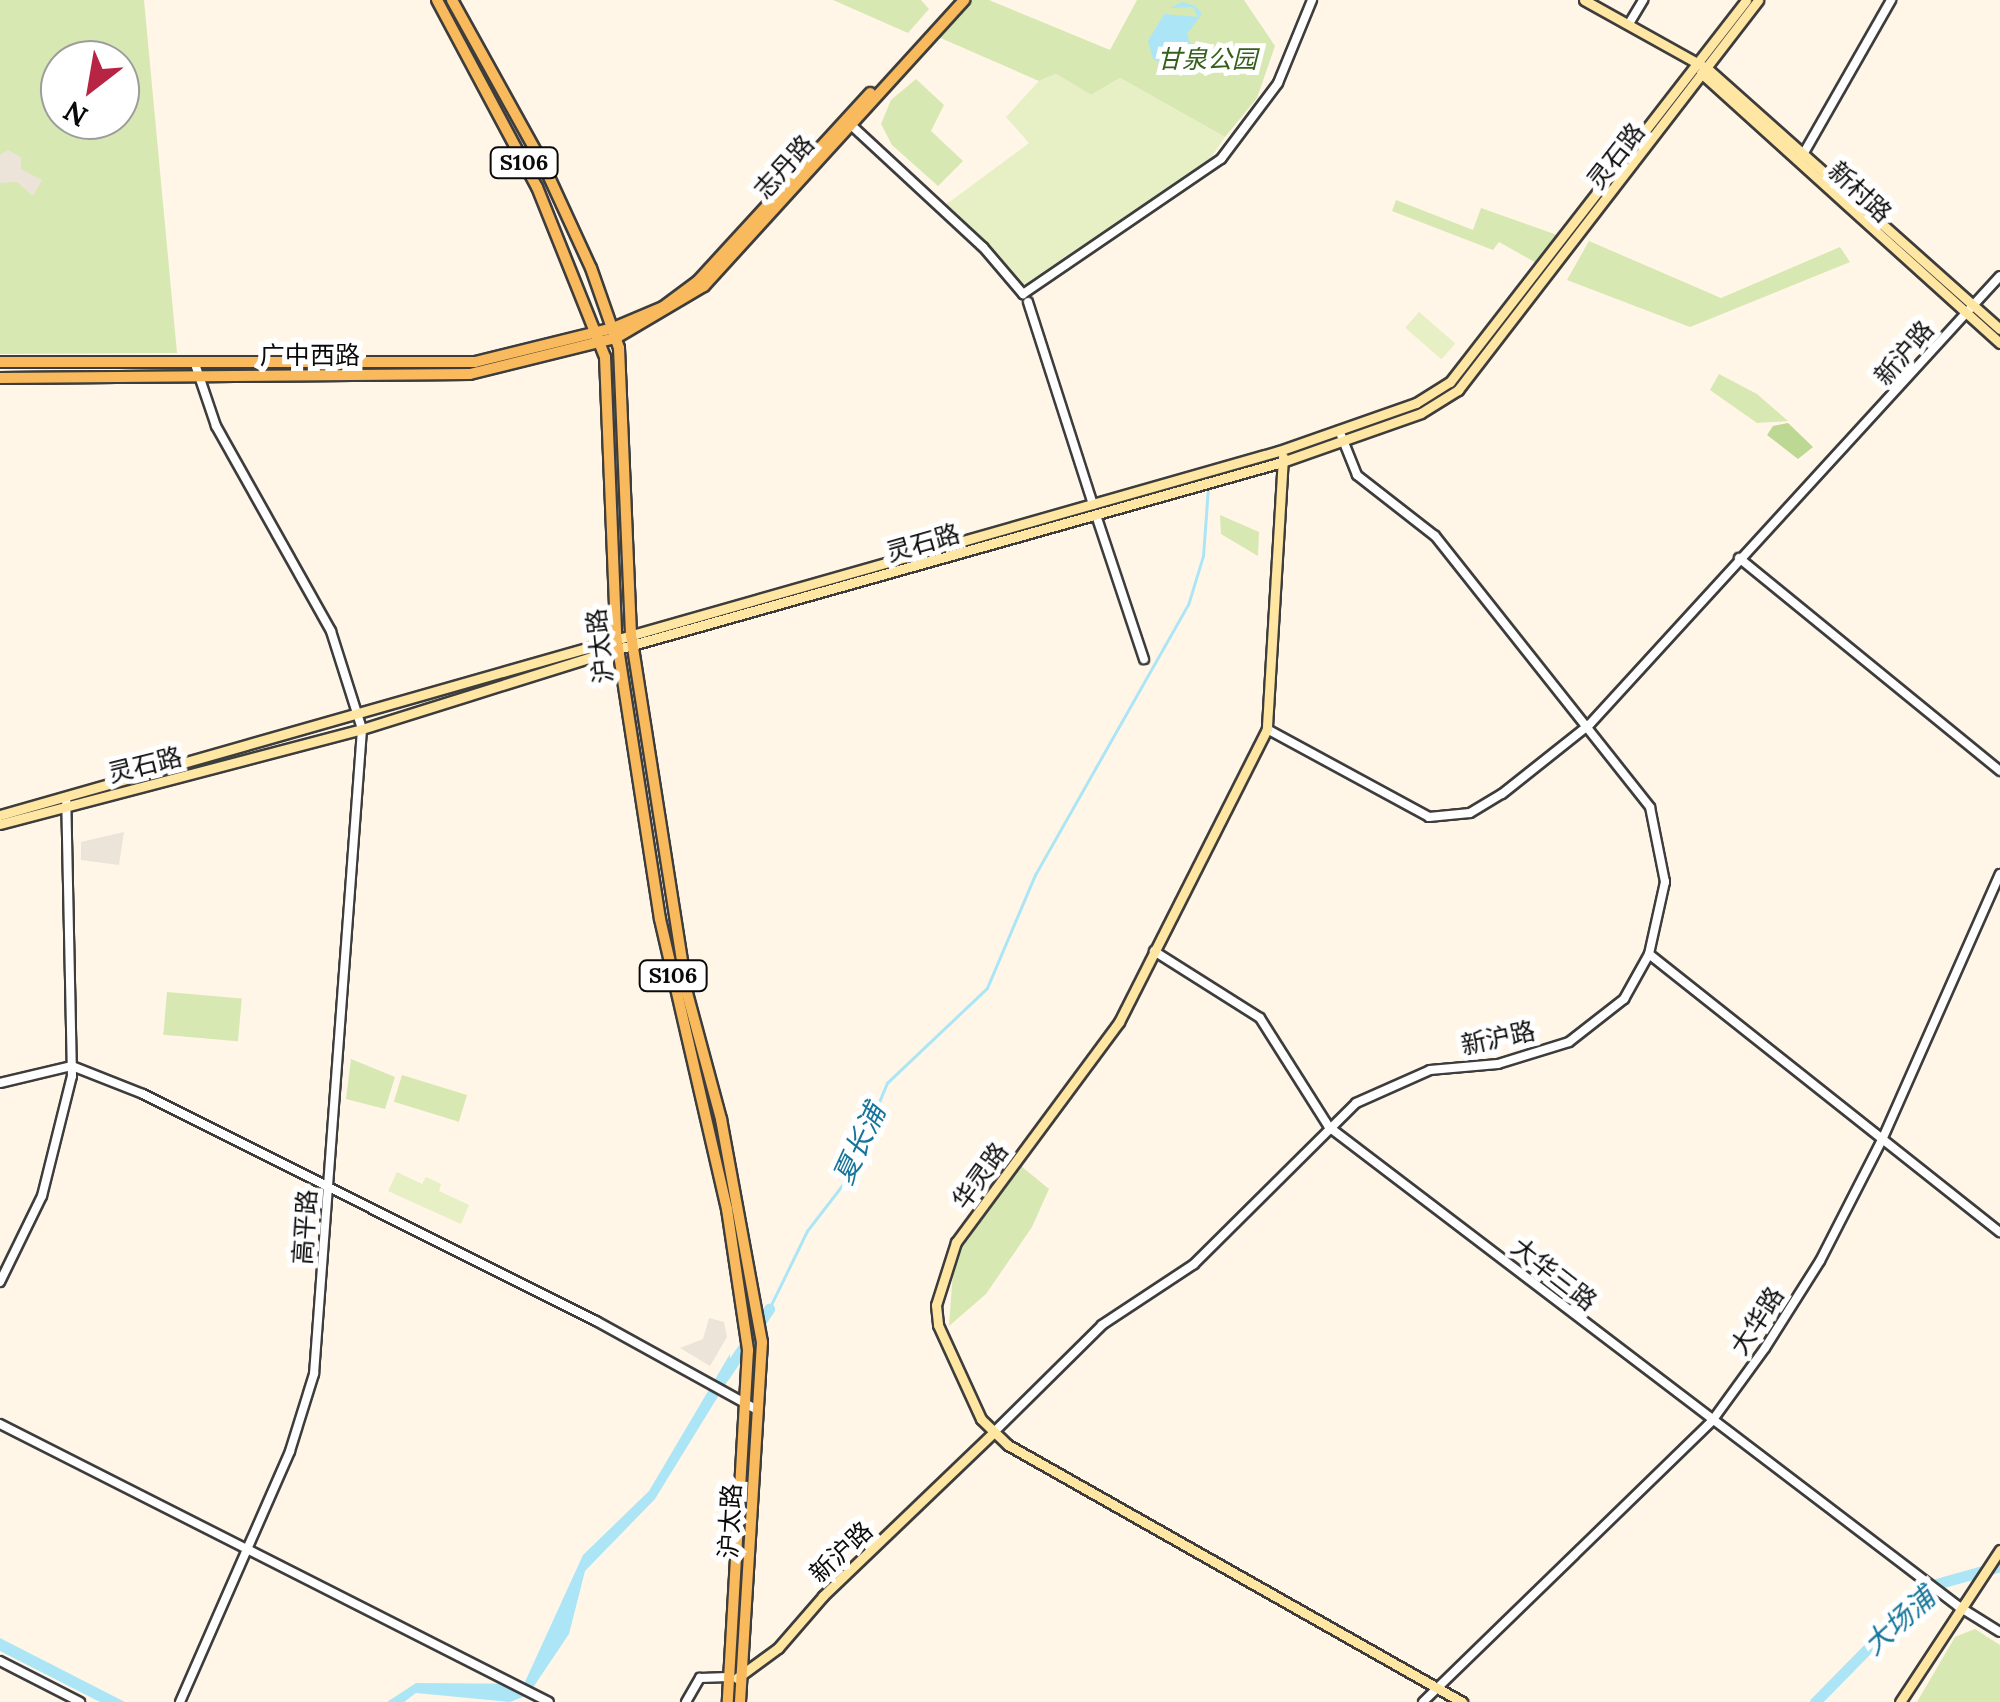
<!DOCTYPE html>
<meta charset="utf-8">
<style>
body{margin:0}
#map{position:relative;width:2000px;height:1702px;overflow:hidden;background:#fff6e7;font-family:Lora,"Noto Sans SC",serif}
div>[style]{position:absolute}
.green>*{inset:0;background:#d7e8b2;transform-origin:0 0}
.forest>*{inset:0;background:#bdd892}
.pitch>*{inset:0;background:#e7efc4;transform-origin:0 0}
.plaza>*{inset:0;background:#ece4d9}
.water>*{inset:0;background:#ace6f6}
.stream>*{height:2.5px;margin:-1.25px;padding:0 1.25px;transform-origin:1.25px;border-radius:1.25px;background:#ace6f6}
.river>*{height:11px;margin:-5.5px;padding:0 5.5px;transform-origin:5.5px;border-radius:5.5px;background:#ace6f6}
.roads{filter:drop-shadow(2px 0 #3d3d3d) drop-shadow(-2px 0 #3d3d3d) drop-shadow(0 2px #3d3d3d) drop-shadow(0 -2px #3d3d3d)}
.tertiary>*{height:8px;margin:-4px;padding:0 4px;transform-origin:4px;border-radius:4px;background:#fff}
.secondary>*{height:9px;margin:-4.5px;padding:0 4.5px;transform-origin:4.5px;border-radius:4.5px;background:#ffe6a2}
.primary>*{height:10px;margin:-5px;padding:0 5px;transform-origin:5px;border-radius:5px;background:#f9ba5d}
span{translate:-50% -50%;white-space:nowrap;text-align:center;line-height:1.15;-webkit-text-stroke:10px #fff;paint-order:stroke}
.shield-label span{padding:2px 8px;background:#fff;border:2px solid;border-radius:8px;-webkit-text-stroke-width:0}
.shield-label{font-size:22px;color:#0a0a0a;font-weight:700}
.park-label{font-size:25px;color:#35601c;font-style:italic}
.street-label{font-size:25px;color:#0a0a0a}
.water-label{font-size:28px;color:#15759a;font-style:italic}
.north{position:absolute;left:40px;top:40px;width:100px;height:100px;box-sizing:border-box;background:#fff;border:2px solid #9d9d9d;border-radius:50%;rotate:211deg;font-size:28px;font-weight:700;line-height:40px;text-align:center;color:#0a0a0a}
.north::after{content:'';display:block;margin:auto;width:35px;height:45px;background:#b82443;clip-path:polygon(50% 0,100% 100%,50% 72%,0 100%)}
</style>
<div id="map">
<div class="green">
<i style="clip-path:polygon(evenodd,0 0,144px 0,177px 353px,0 354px,0 0,60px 60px,120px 60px,120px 120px,60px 120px,60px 60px)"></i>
<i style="clip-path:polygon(833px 0,921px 0,929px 9px,908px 33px)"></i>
<i style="clip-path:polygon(970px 0,989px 0,1110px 50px,1137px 0,1244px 0,1275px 46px,1257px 98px,1225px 137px,1120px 78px,1091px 95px,1056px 74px,1039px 81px,936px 36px)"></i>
<i style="clip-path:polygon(916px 79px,944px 105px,931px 131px,963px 161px,938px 186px,892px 145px,881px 124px,891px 100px)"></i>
<i style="clip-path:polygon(1396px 200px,1473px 230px,1481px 208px,1560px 236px,1538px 264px,1499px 242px,1493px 250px,1392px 211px)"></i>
<i style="clip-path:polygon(1589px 241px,1721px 298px,1840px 247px,1850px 262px,1690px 327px,1567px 280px)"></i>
<i style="clip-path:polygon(1719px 374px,1757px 394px,1788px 421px,1757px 423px,1710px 390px)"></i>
<i style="clip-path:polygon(1220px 515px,1259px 532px,1258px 556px,1221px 534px)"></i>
<i style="left:167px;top:992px;width:75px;height:43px;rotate:5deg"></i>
<i style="clip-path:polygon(351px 1059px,395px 1077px,385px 1109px,346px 1099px)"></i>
<i style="left:402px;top:1075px;width:68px;height:28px;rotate:17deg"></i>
<i style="clip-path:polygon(1021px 1166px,1049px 1189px,1032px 1227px,986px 1294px,949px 1326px,954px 1259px)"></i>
<i style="clip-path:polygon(1975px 1629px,2000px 1645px,2000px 1702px,1917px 1702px,1955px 1637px)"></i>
</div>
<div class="forest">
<i style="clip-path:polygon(1788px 423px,1813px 447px,1798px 459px,1767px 435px,1773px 426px)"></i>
</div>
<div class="pitch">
<i style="clip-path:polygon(1056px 74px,1091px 95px,1120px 78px,1225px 137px,1208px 162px,1024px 285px,944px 206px,1029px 143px,1006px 117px,1039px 81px)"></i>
<i style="left:1419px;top:312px;width:48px;height:21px;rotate:41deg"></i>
<i style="clip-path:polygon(397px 1172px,422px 1184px,426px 1177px,441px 1184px,439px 1191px,469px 1205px,461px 1224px,388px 1191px)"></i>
</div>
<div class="plaza">
<i style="clip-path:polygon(8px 150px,21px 157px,21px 169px,42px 180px,33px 196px,17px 182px,0 183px,0 155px)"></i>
<i style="clip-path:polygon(124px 832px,119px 865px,81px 860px,81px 842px)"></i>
<i style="clip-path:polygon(709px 1318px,724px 1322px,727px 1337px,710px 1366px,680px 1348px,703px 1339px)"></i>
</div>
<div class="water">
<i style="clip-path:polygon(1183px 2px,1195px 6px,1202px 14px,1187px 34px,1193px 52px,1178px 71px,1153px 59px,1148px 41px,1164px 14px,1198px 17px,1193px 7px,1169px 8px)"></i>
<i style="clip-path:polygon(730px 1354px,730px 1377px,655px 1499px,585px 1571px,569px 1634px,528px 1695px,510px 1702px,416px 1693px,404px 1702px,387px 1702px,416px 1683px,524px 1684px,583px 1555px,649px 1491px)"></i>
<i style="clip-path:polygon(0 1638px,125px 1702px,100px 1702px,0 1651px)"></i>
</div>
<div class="stream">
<i style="left:769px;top:1309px;width:87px;rotate:-64deg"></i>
<i style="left:807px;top:1231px;width:66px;rotate:-52.4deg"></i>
<i style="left:847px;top:1179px;width:104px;rotate:-67.4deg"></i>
<i style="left:887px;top:1083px;width:138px;rotate:-43.5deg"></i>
<i style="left:987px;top:988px;width:123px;rotate:-67deg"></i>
<i style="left:1035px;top:875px;width:310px;rotate:-60.5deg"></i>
<i style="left:1188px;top:605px;width:51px;rotate:-73deg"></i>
<i style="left:1203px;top:556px;width:68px;rotate:-85.8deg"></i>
</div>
<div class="river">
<i style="left:724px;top:1376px;width:81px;rotate:-56.1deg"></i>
<i style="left:1815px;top:1702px;width:163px;rotate:-45.5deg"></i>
<i style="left:1929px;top:1586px;width:74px;rotate:-15.7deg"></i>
</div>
<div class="roads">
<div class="tertiary">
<i style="left:1630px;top:22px;width:26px;rotate:-59deg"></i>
<i style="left:850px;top:124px;width:181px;rotate:42.8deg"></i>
<i style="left:983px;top:247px;width:62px;rotate:49.6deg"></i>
<i style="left:1023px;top:294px;width:240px;rotate:-34.3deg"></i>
<i style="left:1221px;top:159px;width:95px;rotate:-53.1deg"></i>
<i style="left:1278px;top:83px;width:90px;rotate:-67.7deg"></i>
<i style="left:1801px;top:158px;width:182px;rotate:-60.3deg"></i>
<i style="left:1028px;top:302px;width:213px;rotate:72.2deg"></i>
<i style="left:1096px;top:515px;width:152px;rotate:71.6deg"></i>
<i style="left:1739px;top:558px;width:337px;rotate:39.2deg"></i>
<i style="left:1267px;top:729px;width:184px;rotate:28.5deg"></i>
<i style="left:1429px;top:817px;width:41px;rotate:-5.6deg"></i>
<i style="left:1470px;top:813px;width:37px;rotate:-31deg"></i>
<i style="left:1502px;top:794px;width:112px;rotate:-38.5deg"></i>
<i style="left:1590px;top:724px;width:607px;rotate:-47.54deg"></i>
<i style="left:1154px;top:951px;width:125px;rotate:32.3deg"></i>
<i style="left:1260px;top:1018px;width:129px;rotate:57.7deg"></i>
<i style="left:1329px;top:1127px;width:791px;rotate:37.29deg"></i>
<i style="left:1958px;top:1606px;width:49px;rotate:31.8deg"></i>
<i style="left:1649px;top:954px;width:448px;rotate:38.4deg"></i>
<i style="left:0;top:1083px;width:74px;rotate:-13.3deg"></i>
<i style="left:72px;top:1066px;width:76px;rotate:21.5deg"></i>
<i style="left:143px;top:1094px;width:507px;rotate:26.62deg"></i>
<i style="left:596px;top:1321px;width:184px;rotate:28.9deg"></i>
<i style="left:0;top:1282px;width:96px;rotate:-64deg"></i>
<i style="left:42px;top:1196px;width:124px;rotate:-76deg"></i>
<i style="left:72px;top:1076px;width:279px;rotate:-91.2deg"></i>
<i style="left:0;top:1424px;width:615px;rotate:26.86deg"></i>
<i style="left:993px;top:1433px;width:153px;rotate:-44.7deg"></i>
<i style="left:1102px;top:1325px;width:110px;rotate:-33.5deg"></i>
<i style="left:1194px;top:1264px;width:228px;rotate:-44.8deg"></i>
<i style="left:1356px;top:1103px;width:81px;rotate:-24deg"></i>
<i style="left:1430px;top:1070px;width:68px;rotate:-5deg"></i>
<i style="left:1498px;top:1064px;width:74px;rotate:-17.2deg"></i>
<i style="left:1569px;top:1042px;width:70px;rotate:-38deg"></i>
<i style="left:1624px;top:999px;width:51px;rotate:-60.9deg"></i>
<i style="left:1649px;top:954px;width:74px;rotate:-77.5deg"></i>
<i style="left:1665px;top:882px;width:76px;rotate:-101.3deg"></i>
<i style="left:1650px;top:807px;width:346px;rotate:-128.4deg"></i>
<i style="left:1435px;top:536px;width:99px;rotate:-142deg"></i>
<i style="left:1357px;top:475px;width:48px;rotate:-111.8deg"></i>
<i style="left:0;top:1661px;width:90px;rotate:27.1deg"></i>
<i style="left:180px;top:1702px;width:274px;rotate:-66.3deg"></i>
<i style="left:290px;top:1451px;width:81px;rotate:-72.7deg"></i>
<i style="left:314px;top:1374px;width:647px;rotate:-85.74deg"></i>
<i style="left:362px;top:729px;width:103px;rotate:-107.6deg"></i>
<i style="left:331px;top:631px;width:235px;rotate:-119.3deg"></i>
<i style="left:216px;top:426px;width:65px;rotate:-108.7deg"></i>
<i style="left:686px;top:1702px;width:28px;rotate:-60deg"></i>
<i style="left:700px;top:1678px;width:29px;rotate:-2deg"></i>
<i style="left:1423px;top:1702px;width:403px;rotate:-44.2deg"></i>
<i style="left:1712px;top:1421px;width:90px;rotate:-54deg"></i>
<i style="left:1765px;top:1348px;width:103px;rotate:-57.7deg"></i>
<i style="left:1820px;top:1261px;width:136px;rotate:-62.9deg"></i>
<i style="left:1882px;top:1140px;width:291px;rotate:-66.1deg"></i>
</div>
<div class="secondary">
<i style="left:1584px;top:0;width:142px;rotate:29.1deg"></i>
<i style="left:1708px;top:69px;width:391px;rotate:41.7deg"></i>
<i style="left:1701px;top:73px;width:403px;rotate:42.1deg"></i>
<i style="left:1283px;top:457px;width:272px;rotate:93.4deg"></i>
<i style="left:1267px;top:729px;width:328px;rotate:116.8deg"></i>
<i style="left:1119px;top:1022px;width:274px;rotate:126.5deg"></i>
<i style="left:956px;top:1242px;width:66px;rotate:107.6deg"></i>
<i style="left:936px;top:1305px;width:20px;rotate:84deg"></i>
<i style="left:938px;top:1325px;width:103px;rotate:65.4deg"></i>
<i style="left:981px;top:1419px;width:37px;rotate:44deg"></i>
<i style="left:1008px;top:1445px;width:522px;rotate:29.51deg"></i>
<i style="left:0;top:815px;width:1330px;rotate:-15.89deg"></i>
<i style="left:1279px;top:451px;width:145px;rotate:-19.3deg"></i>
<i style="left:1416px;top:403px;width:40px;rotate:-32deg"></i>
<i style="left:1450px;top:382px;width:483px;rotate:-52.2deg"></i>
<i style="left:0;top:824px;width:374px;rotate:-14.7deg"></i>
<i style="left:362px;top:729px;width:268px;rotate:-17.4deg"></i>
<i style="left:618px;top:649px;width:690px;rotate:-15.73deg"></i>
<i style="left:1282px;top:462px;width:147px;rotate:-19.4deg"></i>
<i style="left:1421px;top:413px;width:44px;rotate:-31.9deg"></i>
<i style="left:1458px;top:390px;width:492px;rotate:-52.4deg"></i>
<i style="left:737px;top:1678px;width:51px;rotate:-36.2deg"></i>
<i style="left:778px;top:1648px;width:69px;rotate:-49.1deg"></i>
<i style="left:823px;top:1596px;width:236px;rotate:-43.8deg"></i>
<i style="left:1900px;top:1702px;width:182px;rotate:-56.7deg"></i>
</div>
<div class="primary">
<i style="left:437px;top:0;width:212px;rotate:61.9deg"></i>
<i style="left:537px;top:187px;width:183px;rotate:68.2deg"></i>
<i style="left:605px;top:357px;width:278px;rotate:87.7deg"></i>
<i style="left:616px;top:635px;width:287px;rotate:81.2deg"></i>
<i style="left:660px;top:919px;width:298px;rotate:77deg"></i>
<i style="left:727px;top:1209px;width:143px;rotate:81.5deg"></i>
<i style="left:748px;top:1350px;width:353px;rotate:93.3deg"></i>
<i style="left:452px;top:0;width:190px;rotate:61deg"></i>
<i style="left:544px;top:166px;width:112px;rotate:65.3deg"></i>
<i style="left:591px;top:268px;width:85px;rotate:70.7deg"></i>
<i style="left:619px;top:348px;width:287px;rotate:87.6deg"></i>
<i style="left:631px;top:635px;width:362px;rotate:81.1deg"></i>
<i style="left:687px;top:993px;width:131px;rotate:74.9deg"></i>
<i style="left:721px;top:1119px;width:227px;rotate:79.6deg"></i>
<i style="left:762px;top:1342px;width:361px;rotate:93.5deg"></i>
<i style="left:0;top:362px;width:475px"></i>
<i style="left:475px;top:362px;width:142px;rotate:-13.8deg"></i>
<i style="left:613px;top:328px;width:54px;rotate:-22.8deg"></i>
<i style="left:663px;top:307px;width:44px;rotate:-36.6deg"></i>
<i style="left:698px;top:281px;width:255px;rotate:-47.5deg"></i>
<i style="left:0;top:378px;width:470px;rotate:-0.5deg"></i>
<i style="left:470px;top:374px;width:150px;rotate:-13.9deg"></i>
<i style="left:616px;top:338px;width:102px;rotate:-30.6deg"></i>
<i style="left:704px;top:286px;width:387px;rotate:-47.7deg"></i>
</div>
</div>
<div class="shield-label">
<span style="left:524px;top:163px">S106</span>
<span style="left:673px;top:976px">S106</span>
</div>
<div class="park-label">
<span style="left:1207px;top:59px">甘泉公园</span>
</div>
<div class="street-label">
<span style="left:1616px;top:156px;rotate:-52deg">灵石路</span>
<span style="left:784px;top:167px;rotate:-48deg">志丹路</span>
<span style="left:1860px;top:192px;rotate:43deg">新村路</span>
<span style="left:1904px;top:353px;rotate:-49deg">新沪路</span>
<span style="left:310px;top:355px">广中西路</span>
<span style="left:923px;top:543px;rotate:-16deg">灵石路</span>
<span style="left:600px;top:646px;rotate:-96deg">沪太路</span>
<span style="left:145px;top:765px;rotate:-14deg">灵石路</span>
<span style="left:1498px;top:1038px;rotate:-12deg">新沪路</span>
<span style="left:980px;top:1176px;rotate:-54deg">华灵路</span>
<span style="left:305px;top:1227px;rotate:-86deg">高平路</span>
<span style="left:1554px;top:1274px;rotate:38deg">大华三路</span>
<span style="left:1757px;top:1321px;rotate:-57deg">大华路</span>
<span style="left:730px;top:1521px;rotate:-87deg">沪太路</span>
<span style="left:841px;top:1552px;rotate:-43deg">新沪路</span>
</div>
<div class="water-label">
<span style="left:859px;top:1144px;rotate:-65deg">夏长浦</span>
<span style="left:1899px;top:1621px;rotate:-42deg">大场浦</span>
</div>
<div class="north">N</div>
</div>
